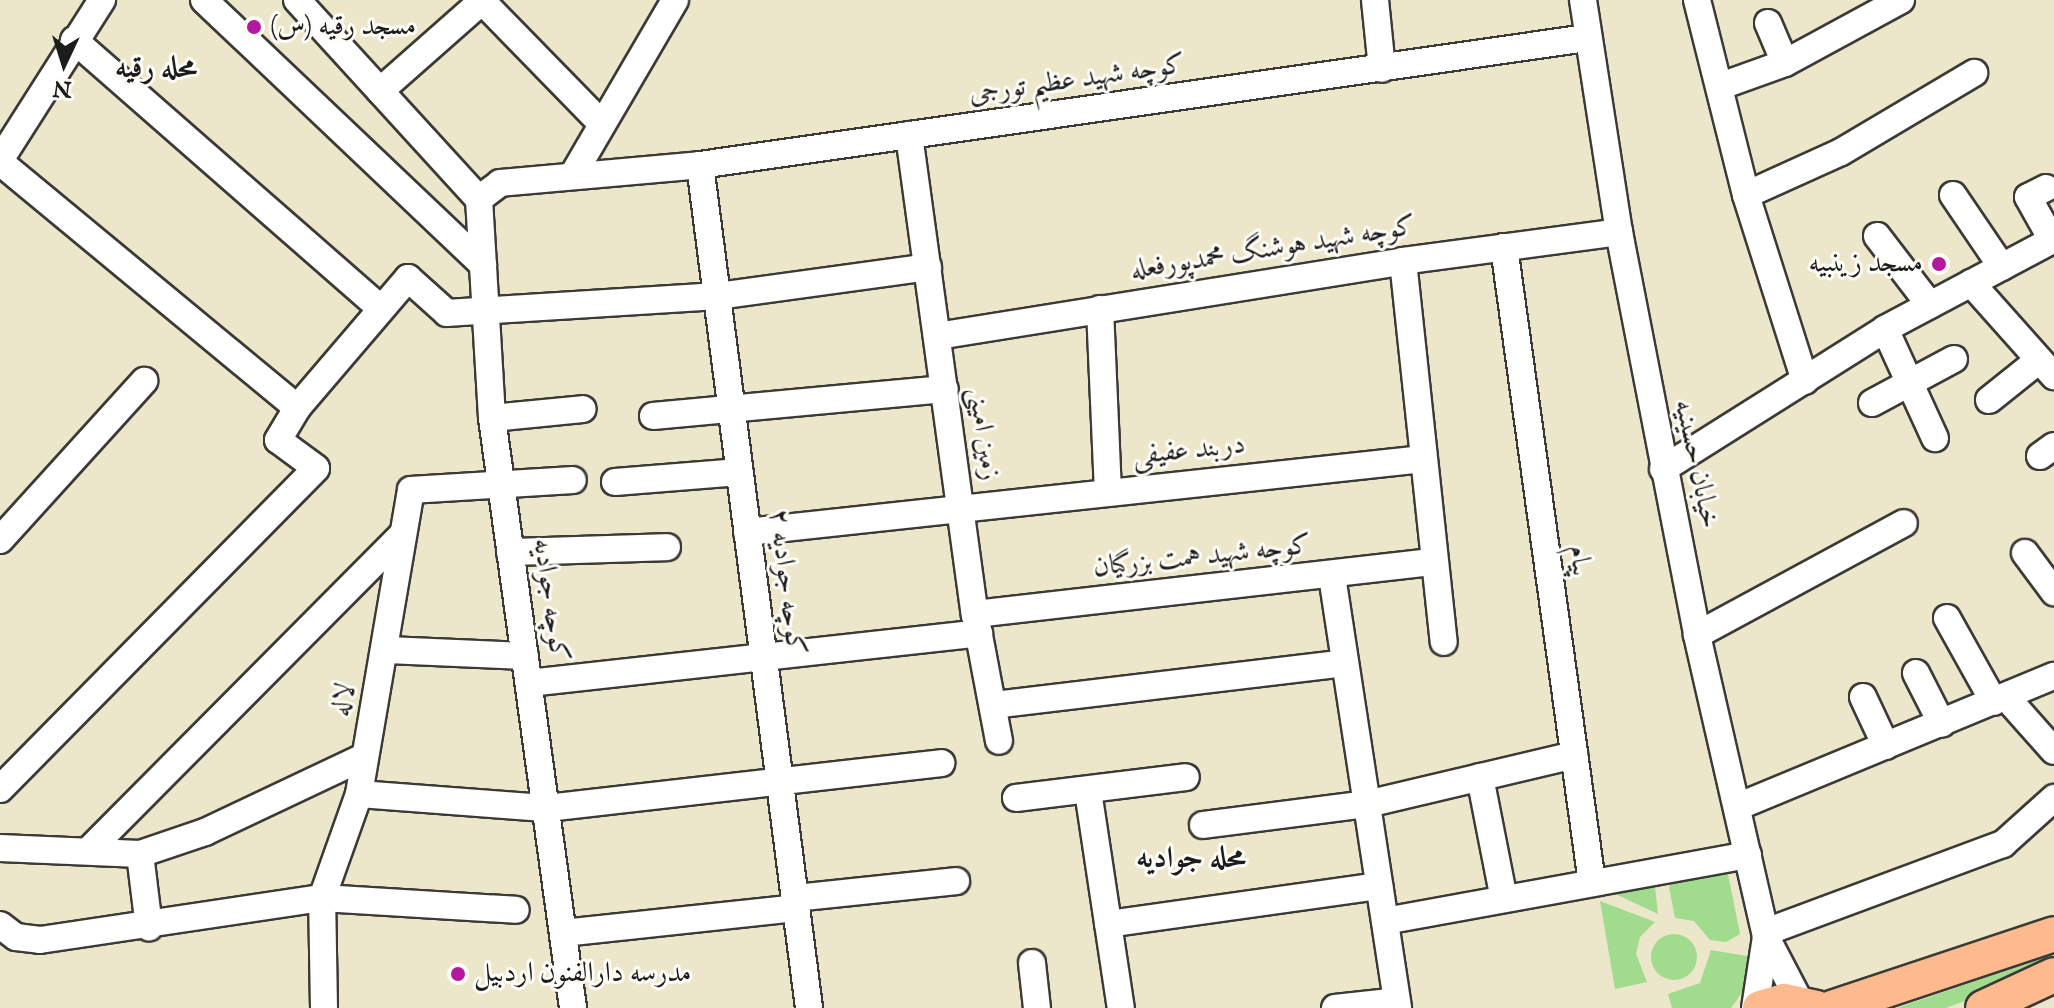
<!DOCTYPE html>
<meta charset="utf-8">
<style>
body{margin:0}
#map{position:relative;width:2054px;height:1008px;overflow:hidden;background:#ece6ca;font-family:"IM FELL English",Amiri,serif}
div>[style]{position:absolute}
.green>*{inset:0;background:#a1db8e}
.round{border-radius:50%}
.roads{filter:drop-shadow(2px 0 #3b3a36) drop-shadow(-2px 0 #3b3a36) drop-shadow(0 2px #3b3a36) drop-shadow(0 -2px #3b3a36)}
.minor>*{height:26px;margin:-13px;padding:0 13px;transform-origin:13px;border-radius:13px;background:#fff}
.major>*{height:34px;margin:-17px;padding:0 17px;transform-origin:17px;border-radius:17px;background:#fcba8e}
.dots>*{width:22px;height:22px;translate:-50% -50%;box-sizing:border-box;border:4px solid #fdfcf7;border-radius:50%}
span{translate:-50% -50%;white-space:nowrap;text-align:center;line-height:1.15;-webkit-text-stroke:6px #fdfcf7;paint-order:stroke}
.poi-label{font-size:28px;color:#1c1c1c}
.left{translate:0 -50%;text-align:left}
.right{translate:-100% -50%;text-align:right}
.street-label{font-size:28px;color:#1c1c1c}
.neighbourhood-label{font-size:30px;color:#1c1c1c;font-weight:700}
.north{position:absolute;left:24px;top:24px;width:80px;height:80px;-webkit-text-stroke:6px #fdfcf7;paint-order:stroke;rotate:184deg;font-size:22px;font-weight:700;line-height:32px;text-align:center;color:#1c1c1c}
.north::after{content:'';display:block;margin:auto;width:28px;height:36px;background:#1c1c1c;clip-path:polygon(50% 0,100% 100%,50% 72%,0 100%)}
</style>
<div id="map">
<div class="green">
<i style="clip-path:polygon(1728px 874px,1740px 934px,1726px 942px,1710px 940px,1694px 921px,1675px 918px,1669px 887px,1673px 880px)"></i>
<i style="clip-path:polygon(1655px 887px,1658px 914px,1609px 891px)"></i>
<i style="clip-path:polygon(1600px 901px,1655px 922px,1640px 937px,1636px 954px,1647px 982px,1615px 989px)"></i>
<i class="round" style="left:1651px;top:934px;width:46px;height:46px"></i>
<i style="clip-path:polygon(1711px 950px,1747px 956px,1751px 980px,1731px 1008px,1672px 1008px,1668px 994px,1700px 983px)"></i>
<i style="clip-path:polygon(2054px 954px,2054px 961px,2003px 987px,1946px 1008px,1897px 1008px)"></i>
</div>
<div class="roads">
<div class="minor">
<i style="left:204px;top:0;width:385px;rotate:43.5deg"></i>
<i style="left:297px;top:0;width:270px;rotate:47.6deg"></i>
<i style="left:481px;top:0;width:172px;rotate:45.7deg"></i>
<i style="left:1375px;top:0;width:69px;rotate:84.2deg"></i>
<i style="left:1583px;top:0;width:235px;rotate:81.2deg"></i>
<i style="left:1619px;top:232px;width:410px;rotate:79deg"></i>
<i style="left:1697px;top:635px;width:310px;rotate:77.1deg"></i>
<i style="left:1766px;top:937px;width:73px;rotate:62.4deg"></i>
<i style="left:1697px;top:0;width:201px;rotate:75.9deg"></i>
<i style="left:1746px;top:195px;width:195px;rotate:72.4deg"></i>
<i style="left:1768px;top:23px;width:43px;rotate:67deg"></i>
<i style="left:74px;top:40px;width:405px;rotate:41.2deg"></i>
<i style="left:1721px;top:86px;width:68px;rotate:-19.8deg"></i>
<i style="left:1785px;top:63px;width:132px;rotate:-28.5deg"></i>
<i style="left:380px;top:91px;width:136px;rotate:-41.4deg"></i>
<i style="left:909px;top:135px;width:484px;rotate:82.2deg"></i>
<i style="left:975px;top:614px;width:129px;rotate:79.3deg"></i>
<i style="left:0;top:160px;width:190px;rotate:-57.5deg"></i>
<i style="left:0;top:162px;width:386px;rotate:39.6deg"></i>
<i style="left:700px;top:165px;width:850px;rotate:82.63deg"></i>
<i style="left:574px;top:173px;width:200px;rotate:-59.7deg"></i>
<i style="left:2046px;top:188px;width:20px;rotate:153deg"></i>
<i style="left:2028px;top:197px;width:49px;rotate:60.8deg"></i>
<i style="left:1746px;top:195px;width:104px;rotate:-24.4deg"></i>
<i style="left:1841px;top:152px;width:155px;rotate:-30.7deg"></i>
<i style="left:1953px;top:195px;width:87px;rotate:55.8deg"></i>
<i style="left:479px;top:199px;width:26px;rotate:-37deg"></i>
<i style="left:500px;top:183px;width:201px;rotate:-5.1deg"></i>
<i style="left:700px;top:165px;width:896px;rotate:-8.15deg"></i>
<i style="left:479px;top:199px;width:219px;rotate:86.6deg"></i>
<i style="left:492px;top:418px;width:596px;rotate:82.18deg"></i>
<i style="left:1877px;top:236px;width:87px;rotate:52.5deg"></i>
<i style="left:1504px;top:247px;width:642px;rotate:82.12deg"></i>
<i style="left:1403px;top:261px;width:383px;rotate:83.9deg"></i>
<i style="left:1971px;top:283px;width:125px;rotate:48.3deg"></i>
<i style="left:1100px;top:309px;width:182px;rotate:87.5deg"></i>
<i style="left:1885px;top:329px;width:120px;rotate:65.4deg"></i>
<i style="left:937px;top:336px;width:472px;rotate:-9.1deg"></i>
<i style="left:1403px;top:261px;width:218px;rotate:-7.6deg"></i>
<i style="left:1989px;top:400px;width:64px;rotate:-38.7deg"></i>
<i style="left:1872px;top:403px;width:93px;rotate:-28.2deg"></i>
<i style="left:653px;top:416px;width:293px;rotate:-5.3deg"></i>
<i style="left:492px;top:418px;width:91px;rotate:-5.6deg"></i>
<i style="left:2040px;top:456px;width:17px;rotate:-36deg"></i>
<i style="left:1663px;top:469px;width:262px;rotate:-32.2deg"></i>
<i style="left:1885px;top:329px;width:191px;rotate:-28deg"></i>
<i style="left:615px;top:482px;width:125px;rotate:-4.6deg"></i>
<i style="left:747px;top:532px;width:680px;rotate:-6.16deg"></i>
<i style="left:0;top:540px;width:215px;rotate:-47.8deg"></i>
<i style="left:510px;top:552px;width:157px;rotate:-1.8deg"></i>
<i style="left:2025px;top:553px;width:49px;rotate:53.4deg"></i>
<i style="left:1332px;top:576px;width:437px;rotate:81.3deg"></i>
<i style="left:975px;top:614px;width:462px;rotate:-6.5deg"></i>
<i style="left:1947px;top:618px;width:96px;rotate:60.8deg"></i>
<i style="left:1697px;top:635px;width:235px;rotate:-28.4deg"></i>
<i style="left:387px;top:650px;width:138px;rotate:2.5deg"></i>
<i style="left:1916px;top:673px;width:57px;rotate:63deg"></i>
<i style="left:529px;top:683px;width:453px;rotate:-6.3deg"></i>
<i style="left:1863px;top:697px;width:54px;rotate:64.9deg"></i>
<i style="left:2006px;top:697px;width:72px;rotate:48.4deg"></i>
<i style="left:993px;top:705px;width:354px;rotate:-6.8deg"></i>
<i style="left:1480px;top:777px;width:124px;rotate:78.9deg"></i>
<i style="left:0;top:789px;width:450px;rotate:-45.4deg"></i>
<i style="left:316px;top:468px;width:47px;rotate:-143.6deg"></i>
<i style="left:278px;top:440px;width:37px;rotate:-59deg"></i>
<i style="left:297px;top:408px;width:171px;rotate:-49.5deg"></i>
<i style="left:408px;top:278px;width:52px;rotate:41.9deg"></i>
<i style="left:447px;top:313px;width:271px;rotate:-3.6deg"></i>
<i style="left:717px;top:296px;width:213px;rotate:-7.8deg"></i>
<i style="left:1088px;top:791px;width:219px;rotate:81.4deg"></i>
<i style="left:359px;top:794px;width:189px;rotate:4.3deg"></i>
<i style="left:547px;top:808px;width:397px;rotate:-6.5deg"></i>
<i style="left:1016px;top:798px;width:171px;rotate:-7deg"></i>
<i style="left:1737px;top:807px;width:343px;rotate:-22.5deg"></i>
<i style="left:1203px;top:825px;width:165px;rotate:-7.3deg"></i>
<i style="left:1367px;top:804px;width:213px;rotate:-13.3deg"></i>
<i style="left:0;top:848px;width:140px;rotate:2.5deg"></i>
<i style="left:140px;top:854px;width:69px;rotate:-18.7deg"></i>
<i style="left:205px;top:832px;width:176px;rotate:-25.3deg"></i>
<i style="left:90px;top:849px;width:443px;rotate:-45.2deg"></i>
<i style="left:140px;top:854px;width:74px;rotate:83deg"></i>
<i style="left:795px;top:898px;width:162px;rotate:-6deg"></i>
<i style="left:1385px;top:921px;width:369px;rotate:-10.3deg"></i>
<i style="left:1108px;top:924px;width:274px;rotate:-8deg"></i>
<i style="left:0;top:925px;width:20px;rotate:37deg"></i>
<i style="left:16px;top:937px;width:24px;rotate:7deg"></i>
<i style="left:40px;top:940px;width:285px;rotate:-8.5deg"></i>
<i style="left:322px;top:898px;width:194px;rotate:3.5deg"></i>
<i style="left:1766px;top:932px;width:253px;rotate:-20.4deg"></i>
<i style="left:2003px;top:844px;width:69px;rotate:-42deg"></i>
<i style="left:563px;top:933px;width:234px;rotate:-6.1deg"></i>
<i style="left:1032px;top:963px;width:45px;rotate:83.7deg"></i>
<i style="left:324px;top:1008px;width:110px;rotate:-91deg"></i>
<i style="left:322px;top:898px;width:110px;rotate:-70.4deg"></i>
<i style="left:359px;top:794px;width:308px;rotate:-80.3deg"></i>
<i style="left:411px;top:490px;width:162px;rotate:-3.5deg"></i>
<i style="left:1335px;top:1008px;width:62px;rotate:-6.4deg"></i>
<i style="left:1755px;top:1008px;width:72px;rotate:-81.2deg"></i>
</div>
<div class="major">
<i style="left:1760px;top:1008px;width:25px;rotate:-16deg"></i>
<i style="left:1784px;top:1001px;width:33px;rotate:12deg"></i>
<i style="left:1832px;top:1008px;width:234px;rotate:-18.4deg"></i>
<i style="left:1983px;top:1008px;width:78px;rotate:-24.9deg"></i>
</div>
</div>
<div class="dots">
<i style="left:254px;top:27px;background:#b5179e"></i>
<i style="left:1939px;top:264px;background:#b5179e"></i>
<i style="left:458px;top:974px;background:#b5179e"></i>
</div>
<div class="poi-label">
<span class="left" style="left:270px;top:27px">مسجد رقیه (س)</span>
<span class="right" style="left:1923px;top:264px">مسجد زینبیه</span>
<span class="left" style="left:474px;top:974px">مدرسه دارالفنون اردبیل</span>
</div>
<div class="street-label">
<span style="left:1077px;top:80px;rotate:-8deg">کوچه شهید عظیم تورجی</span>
<span style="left:1273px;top:249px;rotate:-9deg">کوچه شهید هوشنگ محمدپورفعله</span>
<span style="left:983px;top:434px;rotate:82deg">زمین امینی</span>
<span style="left:1189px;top:451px;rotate:-6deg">دربند عفیفی</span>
<span style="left:1696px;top:464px;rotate:78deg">خیابان حسینیه</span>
<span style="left:1202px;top:557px;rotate:-6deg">کوچه شهید همت بزرگیان</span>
<span style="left:1579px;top:561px;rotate:82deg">پیام</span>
<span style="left:786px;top:582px;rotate:83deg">کوچه جوادیه ۲</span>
<span style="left:550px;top:600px;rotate:82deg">کوچه جوادیه</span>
<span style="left:344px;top:700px;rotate:-78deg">لاله</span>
</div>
<div class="neighbourhood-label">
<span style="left:156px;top:69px">محله رقیه</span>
<span style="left:1191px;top:859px">محله جوادیه</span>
</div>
<div class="north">N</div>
</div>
